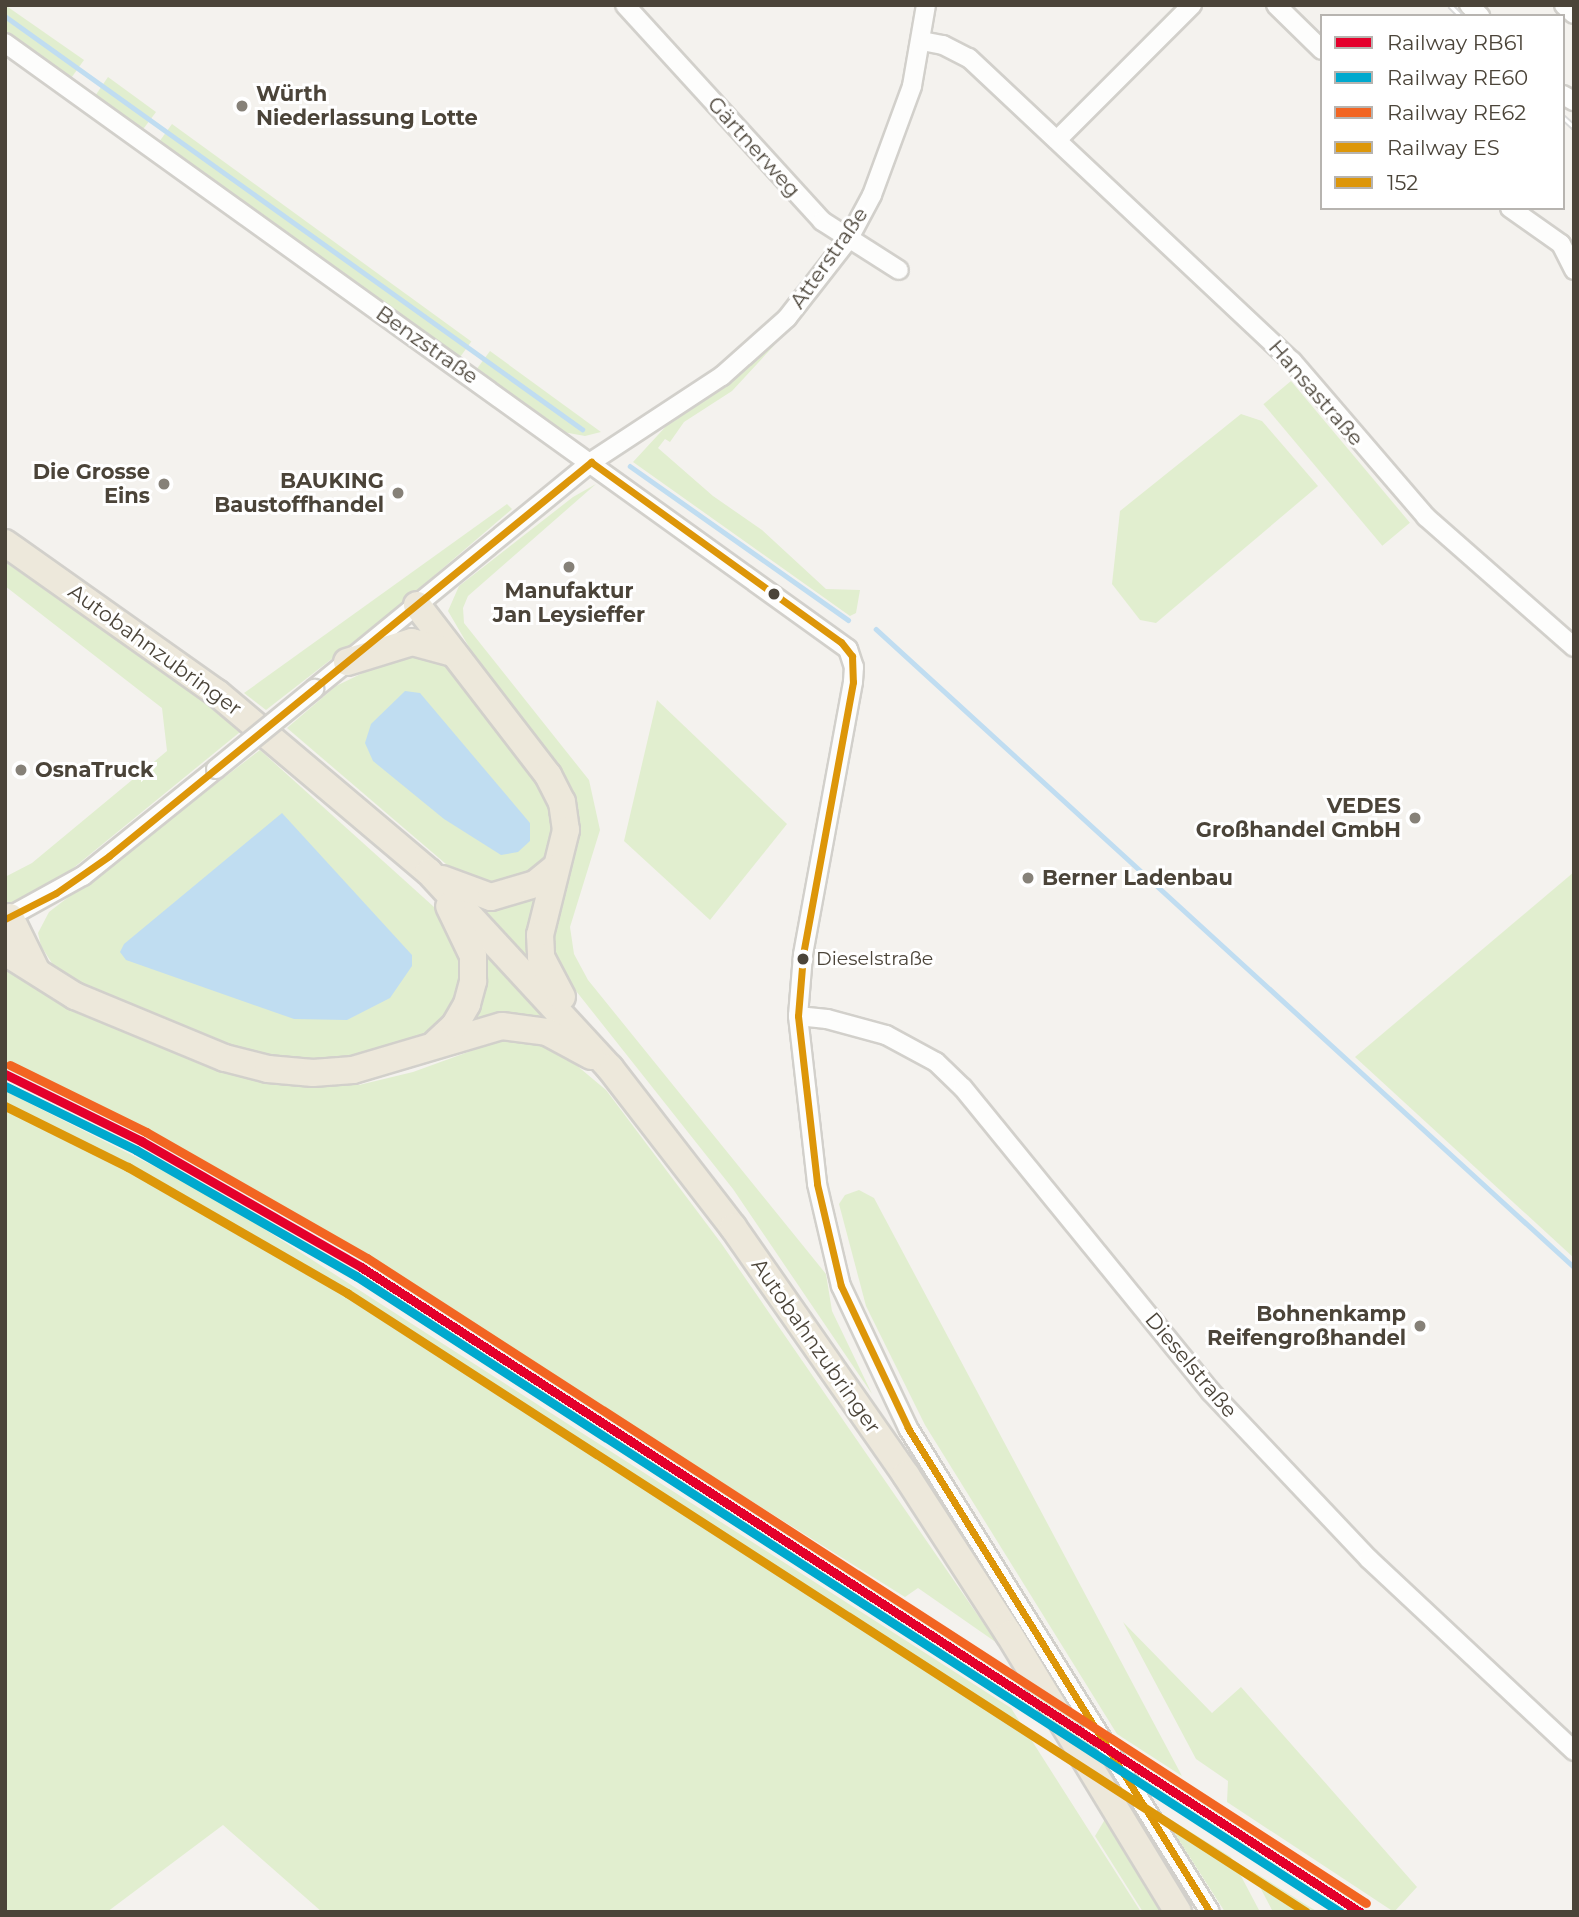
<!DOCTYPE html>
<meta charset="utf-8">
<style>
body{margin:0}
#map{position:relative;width:1579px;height:1917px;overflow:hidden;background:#f4f2ee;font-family:Montserrat,sans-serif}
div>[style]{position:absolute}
.green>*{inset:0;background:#e1eecf;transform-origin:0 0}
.water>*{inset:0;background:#c0ddf1}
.stream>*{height:4.5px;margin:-2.25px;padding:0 2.25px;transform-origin:2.25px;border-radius:2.25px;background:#c0ddf1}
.roads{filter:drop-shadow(2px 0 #d2d0cb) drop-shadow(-2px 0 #d2d0cb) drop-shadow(0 2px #d2d0cb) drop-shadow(0 -2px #d2d0cb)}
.minor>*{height:18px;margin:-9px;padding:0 9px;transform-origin:9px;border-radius:9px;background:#fdfdfc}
.highway>*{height:26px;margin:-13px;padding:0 13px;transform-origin:13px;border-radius:13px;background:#ede8db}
.rail>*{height:7px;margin-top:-3.5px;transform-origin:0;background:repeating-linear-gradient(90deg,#fff 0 13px,#dbdbda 0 26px);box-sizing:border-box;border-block:2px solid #dbdbda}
.bridges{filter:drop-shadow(2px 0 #d2d0cb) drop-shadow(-2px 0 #d2d0cb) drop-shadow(0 2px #d2d0cb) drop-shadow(0 -2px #d2d0cb)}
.minor-bridge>*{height:18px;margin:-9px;padding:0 9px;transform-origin:9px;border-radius:9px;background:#fdfdfc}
.bus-1>*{height:7px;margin:-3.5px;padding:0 3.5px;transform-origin:3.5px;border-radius:3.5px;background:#dd9609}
.rail-1>*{height:9px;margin:-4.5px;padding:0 4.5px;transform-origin:4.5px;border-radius:4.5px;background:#e4002b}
.rail-2>*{height:9px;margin:-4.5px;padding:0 4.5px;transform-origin:4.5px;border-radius:4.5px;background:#00a9ce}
.rail-3>*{height:9px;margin:-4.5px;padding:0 4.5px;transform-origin:4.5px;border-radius:4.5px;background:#f26522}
.rail-4>*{height:9px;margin:-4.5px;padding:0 4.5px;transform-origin:4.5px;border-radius:4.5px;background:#dd9709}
.dots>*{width:19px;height:19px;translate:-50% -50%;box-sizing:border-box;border:4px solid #fff;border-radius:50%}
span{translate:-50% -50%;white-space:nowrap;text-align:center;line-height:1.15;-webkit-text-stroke:6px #fff;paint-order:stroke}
.bus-label{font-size:19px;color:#4b4439}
.left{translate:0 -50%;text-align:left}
.poi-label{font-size:21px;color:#4b4439;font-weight:700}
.right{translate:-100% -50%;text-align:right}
.street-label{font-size:21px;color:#4b4439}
.frame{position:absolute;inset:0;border:7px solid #4b4439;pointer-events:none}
.legend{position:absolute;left:1320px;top:14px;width:245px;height:196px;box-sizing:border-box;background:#fff;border:2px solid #b7b4b0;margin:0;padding:9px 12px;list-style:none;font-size:21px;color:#4b4439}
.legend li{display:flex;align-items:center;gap:14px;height:35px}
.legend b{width:35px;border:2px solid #b7b4b0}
</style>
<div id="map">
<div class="green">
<i style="clip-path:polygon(5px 5px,84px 60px,69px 81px,5px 35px)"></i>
<i style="clip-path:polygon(108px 77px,156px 112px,144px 128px,137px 129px,93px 99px)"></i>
<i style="left:172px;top:124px;width:370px;height:24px;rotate:36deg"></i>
<i style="clip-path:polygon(781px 338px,732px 391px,684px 422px,670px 442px,665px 439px,658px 448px,713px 496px,762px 530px,826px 589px,860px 590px,856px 613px,850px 616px,633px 462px,669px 423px,727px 384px)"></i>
<i style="clip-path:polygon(490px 351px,601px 432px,585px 436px,563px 432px,476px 370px)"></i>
<i style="left:1291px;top:381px;width:185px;height:36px;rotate:50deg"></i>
<i style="clip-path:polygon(1241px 414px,1262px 421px,1318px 486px,1156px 623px,1140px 620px,1112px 584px,1120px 511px)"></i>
<i style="clip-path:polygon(596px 484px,468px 596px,463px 608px,464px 623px,589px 780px,600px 830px,570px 927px,574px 954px,588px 980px,826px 1274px,832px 1311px,872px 1394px,733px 1189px,561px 972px,549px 935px,573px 855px,493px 688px,448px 611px,459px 586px,573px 497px)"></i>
<i style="clip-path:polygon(507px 504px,512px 509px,387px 616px,266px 710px,244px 693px)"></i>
<i style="clip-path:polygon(5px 562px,181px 684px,240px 732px,66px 874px,5px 906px,5px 877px,32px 863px,167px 751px,162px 708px,5px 586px)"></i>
<i style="clip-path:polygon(406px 652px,451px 666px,540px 780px,553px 805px,556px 829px,546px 864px,513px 885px,467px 882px,287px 728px,336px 686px)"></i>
<i style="clip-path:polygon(657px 700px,787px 824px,710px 920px,624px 841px)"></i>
<i style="clip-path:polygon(260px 750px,444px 916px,466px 958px,461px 1002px,431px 1036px,352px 1060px,272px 1060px,179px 1029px,70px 978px,53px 965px,41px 946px,38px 933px,49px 912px)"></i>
<i style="clip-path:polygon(1574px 872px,1574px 1258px,1355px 1057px)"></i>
<i style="clip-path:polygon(540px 890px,532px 962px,471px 899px)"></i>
<i style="clip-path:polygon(478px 942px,559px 1029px,500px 1015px,469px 1021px)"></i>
<i style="clip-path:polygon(5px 964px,269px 1082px,359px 1085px,413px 1072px,504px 1039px,544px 1046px,569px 1059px,606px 1090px,721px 1243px,997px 1643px,918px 1588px,905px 1597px,298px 1218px,190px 1156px,5px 1068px)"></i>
<i style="clip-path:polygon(5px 1091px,211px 1195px,1011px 1708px,1141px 1912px,322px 1912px,223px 1825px,107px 1912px,5px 1912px)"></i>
<i style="clip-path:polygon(859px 1190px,874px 1198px,1182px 1776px,1117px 1734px,925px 1425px,866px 1306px,839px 1204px,845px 1195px)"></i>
<i style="clip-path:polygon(1123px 1622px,1212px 1713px,1241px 1687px,1417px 1887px,1394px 1912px,1227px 1802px,1228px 1781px,1196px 1759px)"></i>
<i style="clip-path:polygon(1162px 1814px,1231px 1857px,1260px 1912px,1225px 1912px)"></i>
<i style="clip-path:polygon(1107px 1816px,1166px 1912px,1143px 1912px,1095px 1836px)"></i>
<i style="clip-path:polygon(1251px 1870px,1308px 1906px,1318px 1912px,1273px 1912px)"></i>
</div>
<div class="water">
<i style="clip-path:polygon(405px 691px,420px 693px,530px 823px,530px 841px,518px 852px,501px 855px,444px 819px,373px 761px,365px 743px,371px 724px)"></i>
<i style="clip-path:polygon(282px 813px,412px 955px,412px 966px,390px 998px,347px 1020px,294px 1019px,126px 960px,120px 952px,124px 944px)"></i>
</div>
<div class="stream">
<i style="left:5px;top:16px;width:710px;rotate:35.59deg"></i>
<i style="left:630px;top:466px;width:267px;rotate:35.2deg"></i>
<i style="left:876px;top:629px;width:946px;rotate:42.43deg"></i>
</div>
<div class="roads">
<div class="minor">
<i style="left:625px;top:5px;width:292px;rotate:47.6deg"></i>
<i style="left:822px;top:221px;width:91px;rotate:32.5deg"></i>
<i style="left:1276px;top:5px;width:64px;rotate:44.4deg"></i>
<i style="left:1469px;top:5px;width:16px;rotate:45deg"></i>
<i style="left:1564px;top:5px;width:13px;rotate:42deg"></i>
<i style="left:922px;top:41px;width:21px;rotate:11deg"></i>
<i style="left:943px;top:45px;width:29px;rotate:27deg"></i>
<i style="left:969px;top:58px;width:443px;rotate:43.2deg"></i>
<i style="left:1292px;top:361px;width:206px;rotate:49.3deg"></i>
<i style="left:1426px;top:517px;width:197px;rotate:41.3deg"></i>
<i style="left:5px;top:43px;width:1038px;rotate:35.71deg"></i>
<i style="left:848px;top:649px;width:19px;rotate:72deg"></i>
<i style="left:854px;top:667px;width:15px;rotate:94deg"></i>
<i style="left:853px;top:682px;width:278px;rotate:100.4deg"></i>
<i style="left:803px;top:955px;width:61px;rotate:94.7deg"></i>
<i style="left:798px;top:1016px;width:169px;rotate:83.5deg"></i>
<i style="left:817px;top:1184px;width:105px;rotate:76.8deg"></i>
<i style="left:841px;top:1286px;width:157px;rotate:64.7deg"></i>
<i style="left:908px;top:1428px;width:570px;rotate:58.04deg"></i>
<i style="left:1563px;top:95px;width:13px;rotate:29deg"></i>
<i style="left:1057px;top:140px;width:191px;rotate:-45deg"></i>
<i style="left:1510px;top:208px;width:62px;rotate:35.2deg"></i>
<i style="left:1561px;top:244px;width:29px;rotate:63deg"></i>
<i style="left:314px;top:689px;width:358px;rotate:-39.3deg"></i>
<i style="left:591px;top:462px;width:157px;rotate:-33.3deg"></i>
<i style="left:722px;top:376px;width:87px;rotate:-41.7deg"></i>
<i style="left:787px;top:318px;width:99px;rotate:-52deg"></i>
<i style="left:848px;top:240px;width:51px;rotate:-61.9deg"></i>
<i style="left:872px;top:195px;width:116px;rotate:-69.8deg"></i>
<i style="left:912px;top:86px;width:82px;rotate:-80.2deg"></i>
<i style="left:5px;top:919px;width:89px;rotate:-28.9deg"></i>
<i style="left:83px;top:876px;width:171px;rotate:-38.8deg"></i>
<i style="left:798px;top:1016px;width:29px;rotate:6deg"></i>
<i style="left:827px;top:1019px;width:61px;rotate:15.2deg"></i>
<i style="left:886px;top:1035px;width:57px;rotate:28.4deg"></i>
<i style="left:936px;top:1062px;width:37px;rotate:44deg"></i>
<i style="left:963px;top:1088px;width:392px;rotate:50.8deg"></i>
<i style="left:1211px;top:1392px;width:230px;rotate:46.6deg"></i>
<i style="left:1369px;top:1559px;width:281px;rotate:43.1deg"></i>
</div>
<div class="highway">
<i style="left:5px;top:543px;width:260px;rotate:35.3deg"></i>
<i style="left:217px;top:693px;width:277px;rotate:40.2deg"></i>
<i style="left:429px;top:872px;width:267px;rotate:47.3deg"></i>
<i style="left:610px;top:1068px;width:201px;rotate:52.3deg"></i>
<i style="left:733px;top:1227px;width:302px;rotate:55.1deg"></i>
<i style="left:906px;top:1475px;width:189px;rotate:57.1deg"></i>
<i style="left:1009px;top:1634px;width:325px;rotate:58.7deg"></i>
<i style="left:417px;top:605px;width:215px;rotate:52.4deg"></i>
<i style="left:548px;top:775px;width:30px;rotate:63deg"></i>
<i style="left:562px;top:802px;width:28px;rotate:82deg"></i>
<i style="left:566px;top:830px;width:108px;rotate:103.9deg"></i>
<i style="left:540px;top:935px;width:22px;rotate:87deg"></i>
<i style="left:541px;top:957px;width:45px;rotate:62.3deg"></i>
<i style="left:347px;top:662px;width:68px;rotate:-17.1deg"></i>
<i style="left:412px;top:642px;width:42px;rotate:15deg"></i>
<i style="left:442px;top:879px;width:52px;rotate:20.2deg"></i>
<i style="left:491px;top:897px;width:46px;rotate:-16.5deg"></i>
<i style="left:535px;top:884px;width:26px;rotate:-39deg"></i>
<i style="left:10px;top:917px;width:59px;rotate:63.9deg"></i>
<i style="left:5px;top:952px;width:83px;rotate:32.2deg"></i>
<i style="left:75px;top:996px;width:162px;rotate:22.5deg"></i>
<i style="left:225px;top:1058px;width:44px;rotate:14.3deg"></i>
<i style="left:268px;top:1069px;width:45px;rotate:5.1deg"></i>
<i style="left:313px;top:1073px;width:40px;rotate:-4.3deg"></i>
<i style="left:353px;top:1070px;width:155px;rotate:-16.5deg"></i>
<i style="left:502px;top:1026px;width:45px;rotate:7.6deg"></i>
<i style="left:547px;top:1032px;width:50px;rotate:28.6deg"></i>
<i style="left:436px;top:1043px;width:26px;rotate:-43deg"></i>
<i style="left:455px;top:1025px;width:24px;rotate:-60deg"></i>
<i style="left:467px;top:1004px;width:24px;rotate:-75deg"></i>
<i style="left:473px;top:981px;width:25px;rotate:-90deg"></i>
<i style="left:473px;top:956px;width:55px;rotate:-115.6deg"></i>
</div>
</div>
<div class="rail">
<i style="left:1450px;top:5px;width:16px;rotate:45deg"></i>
<i style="left:1563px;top:117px;width:15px;rotate:42deg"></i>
</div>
<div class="bridges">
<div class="minor-bridge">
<i style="left:216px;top:769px;width:127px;rotate:-39.2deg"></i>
</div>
</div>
<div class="bus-1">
<i style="left:591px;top:462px;width:308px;rotate:35.8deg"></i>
<i style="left:841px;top:642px;width:18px;rotate:52deg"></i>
<i style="left:852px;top:656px;width:26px;rotate:88deg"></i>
<i style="left:853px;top:682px;width:278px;rotate:100.4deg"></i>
<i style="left:803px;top:955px;width:61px;rotate:94.7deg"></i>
<i style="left:798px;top:1016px;width:169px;rotate:83.5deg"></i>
<i style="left:817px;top:1184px;width:105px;rotate:76.8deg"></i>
<i style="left:841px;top:1286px;width:157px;rotate:64.7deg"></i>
<i style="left:908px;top:1428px;width:570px;rotate:58.04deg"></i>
<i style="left:5px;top:919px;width:57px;rotate:-27deg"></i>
<i style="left:56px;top:893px;width:65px;rotate:-34.9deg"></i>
<i style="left:109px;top:856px;width:623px;rotate:-39.26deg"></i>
</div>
<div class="rail-1">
<i style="left:5px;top:1074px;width:152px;rotate:26.2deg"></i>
<i style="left:141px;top:1141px;width:254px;rotate:29.8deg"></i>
<i style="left:361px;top:1267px;width:1189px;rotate:32.85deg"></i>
</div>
<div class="rail-2">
<i style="left:5px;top:1086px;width:146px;rotate:26deg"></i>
<i style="left:136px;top:1150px;width:254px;rotate:29.8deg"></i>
<i style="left:356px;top:1276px;width:1172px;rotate:32.88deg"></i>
</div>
<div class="rail-3">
<i style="left:10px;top:1065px;width:152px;rotate:26.2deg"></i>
<i style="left:146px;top:1132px;width:254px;rotate:29.7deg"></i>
<i style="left:367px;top:1258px;width:1189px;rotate:32.85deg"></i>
</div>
<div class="rail-4">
<i style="left:5px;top:1106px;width:137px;rotate:26.4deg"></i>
<i style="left:128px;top:1167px;width:253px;rotate:29.9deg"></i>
<i style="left:347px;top:1293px;width:1141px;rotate:32.84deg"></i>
</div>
<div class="dots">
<i style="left:242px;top:106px;background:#868178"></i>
<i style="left:164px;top:484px;background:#868178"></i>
<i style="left:398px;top:493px;background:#868178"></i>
<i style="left:569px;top:567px;background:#868178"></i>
<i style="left:774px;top:594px;background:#4b4439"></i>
<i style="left:21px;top:770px;background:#868178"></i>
<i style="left:1415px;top:818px;background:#868178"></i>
<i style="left:1028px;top:878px;background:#868178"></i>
<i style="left:803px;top:959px;background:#4b4439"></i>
<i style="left:1420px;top:1326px;background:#868178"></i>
</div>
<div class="bus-label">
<span class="left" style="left:816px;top:959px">Dieselstraße</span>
</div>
<div class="poi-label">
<span class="left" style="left:256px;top:106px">Würth<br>Niederlassung Lotte</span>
<span class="right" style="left:150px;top:484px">Die Grosse<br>Eins</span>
<span class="right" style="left:384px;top:493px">BAUKING<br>Baustoffhandel</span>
<span style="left:569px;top:603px">Manufaktur<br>Jan Leysieffer</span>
<span class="left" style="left:35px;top:770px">OsnaTruck</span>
<span class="right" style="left:1401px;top:818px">VEDES<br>Großhandel GmbH</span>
<span class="left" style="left:1042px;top:878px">Berner Ladenbau</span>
<span class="right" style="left:1406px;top:1326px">Bohnenkamp<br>Reifengroßhandel</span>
</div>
<div class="street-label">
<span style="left:754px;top:147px;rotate:48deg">Gärtnerweg</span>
<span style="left:829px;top:258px;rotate:-55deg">Atterstraße</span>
<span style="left:427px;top:345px;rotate:35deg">Benzstraße</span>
<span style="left:1316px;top:393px;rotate:49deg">Hansastraße</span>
<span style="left:155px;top:650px;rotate:36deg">Autobahnzubringer</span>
<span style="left:816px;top:1346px;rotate:55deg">Autobahnzubringer</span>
<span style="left:1191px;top:1365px;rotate:50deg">Dieselstraße</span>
</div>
<div class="frame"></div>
<ul class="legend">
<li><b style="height:9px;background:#e4002b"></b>Railway RB61</li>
<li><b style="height:9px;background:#00a9ce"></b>Railway RE60</li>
<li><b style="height:9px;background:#f26522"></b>Railway RE62</li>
<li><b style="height:9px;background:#dd9709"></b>Railway ES</li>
<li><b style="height:9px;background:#dd9609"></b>152</li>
</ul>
</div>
